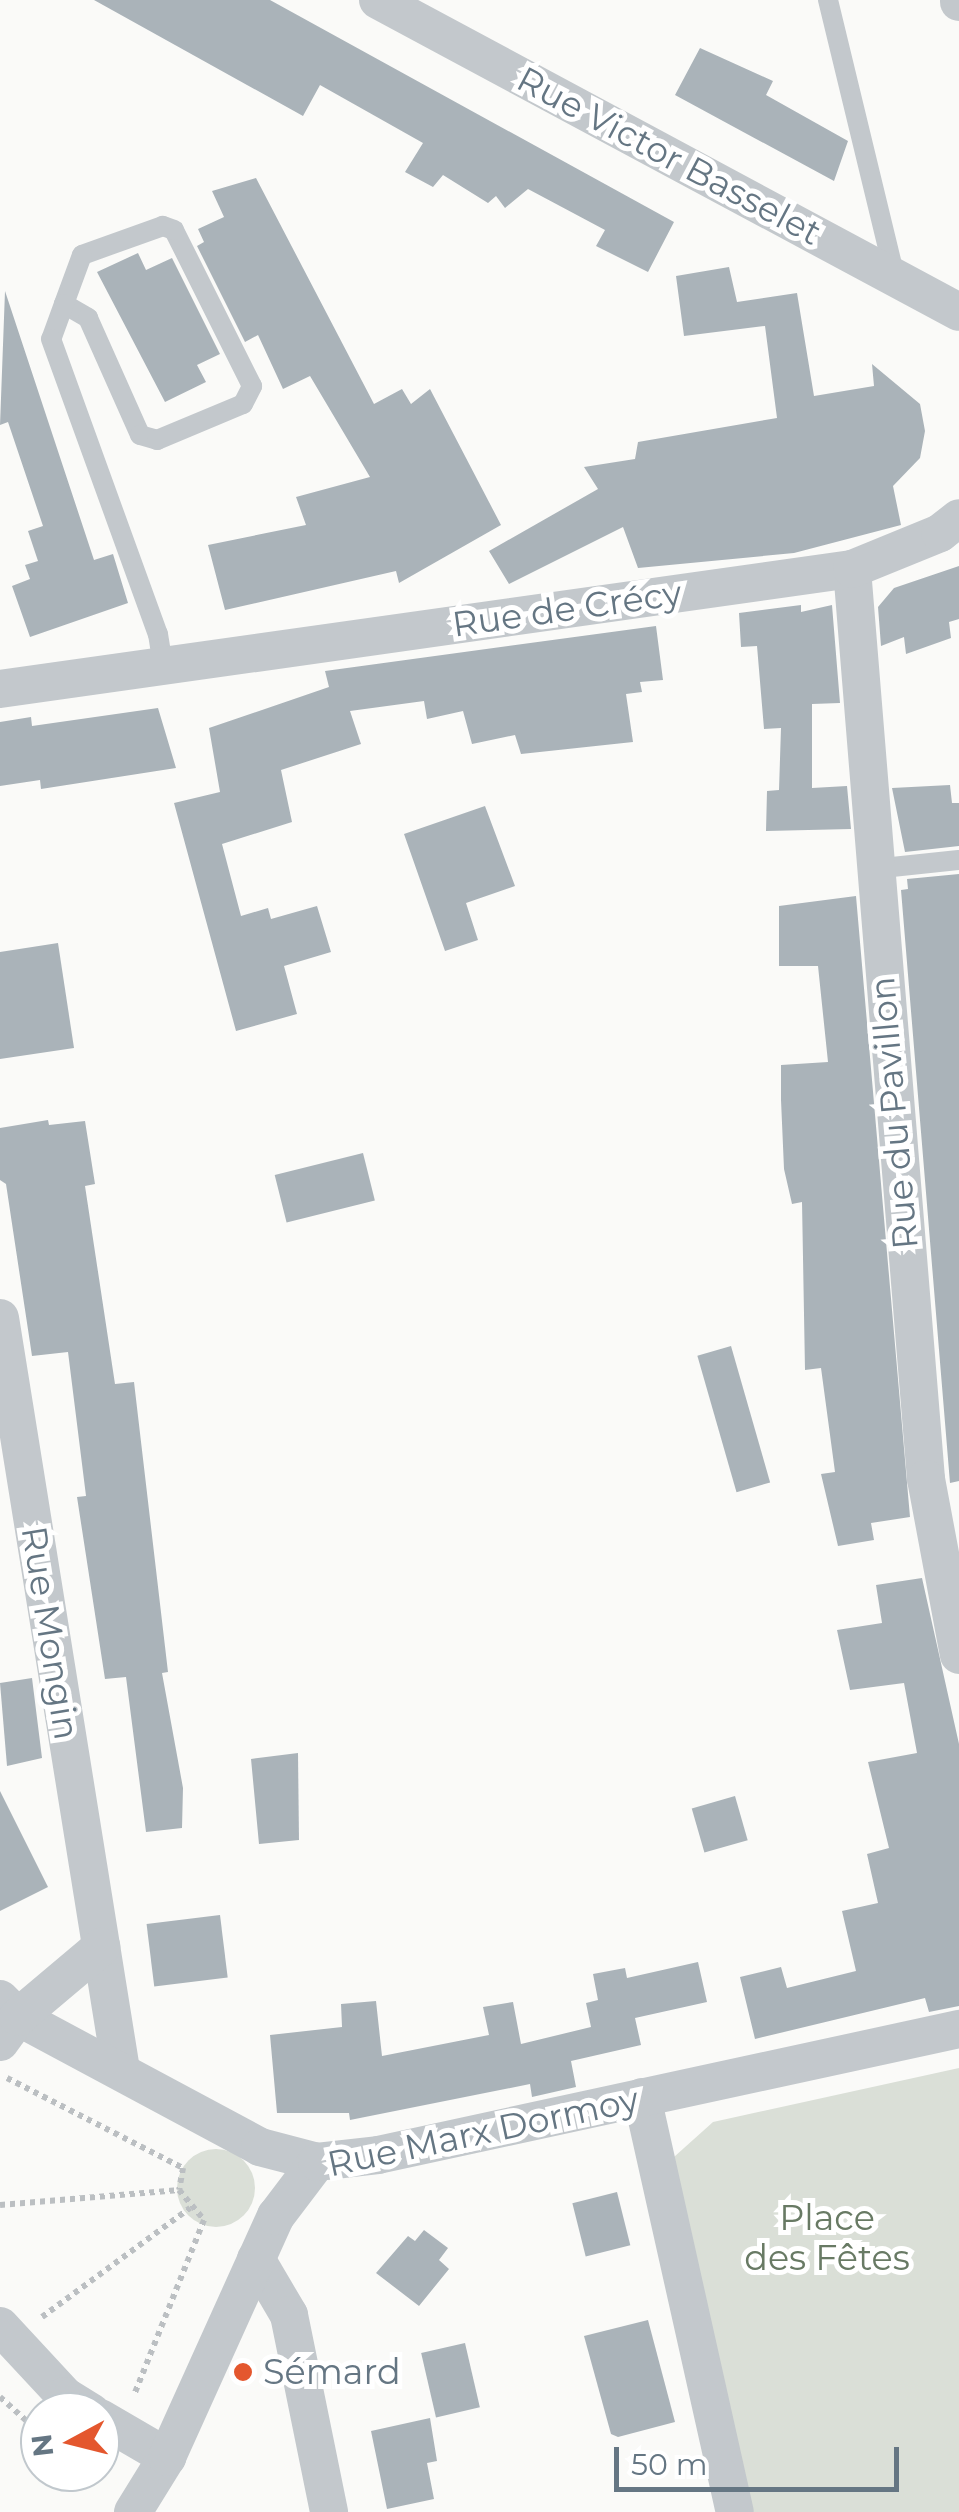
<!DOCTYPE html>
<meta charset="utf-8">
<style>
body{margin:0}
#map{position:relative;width:959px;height:2512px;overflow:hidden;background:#fafaf8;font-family:Montserrat,sans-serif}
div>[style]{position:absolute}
.green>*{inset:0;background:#dadfd7}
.round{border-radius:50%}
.building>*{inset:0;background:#aab3b9;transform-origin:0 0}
.path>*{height:6px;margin-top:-3px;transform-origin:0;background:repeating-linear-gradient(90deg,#bbbfc2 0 5px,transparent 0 10px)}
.lane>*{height:20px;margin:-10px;padding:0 10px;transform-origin:10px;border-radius:10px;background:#c3c8cc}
.street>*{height:38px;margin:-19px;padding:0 19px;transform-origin:19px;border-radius:19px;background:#c3c8cc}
.dots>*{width:28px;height:28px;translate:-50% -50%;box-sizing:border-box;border:5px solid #fff;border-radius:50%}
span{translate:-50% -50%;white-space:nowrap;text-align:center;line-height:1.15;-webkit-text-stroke:10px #fff;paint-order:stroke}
.street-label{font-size:35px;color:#657683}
.park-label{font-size:35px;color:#687a64}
.poi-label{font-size:35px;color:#657683}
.left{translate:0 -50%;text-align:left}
.north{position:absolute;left:20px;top:2392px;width:100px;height:100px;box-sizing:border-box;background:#fff;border:2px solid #c1c8cd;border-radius:50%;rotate:263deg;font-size:28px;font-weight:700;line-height:40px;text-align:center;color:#657683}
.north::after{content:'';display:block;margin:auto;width:35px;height:45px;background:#e4572e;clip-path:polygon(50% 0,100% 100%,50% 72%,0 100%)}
.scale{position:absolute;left:614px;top:2447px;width:285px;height:45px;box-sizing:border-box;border:5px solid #657683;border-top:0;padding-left:12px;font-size:30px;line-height:35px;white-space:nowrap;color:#657683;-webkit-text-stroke:8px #fff;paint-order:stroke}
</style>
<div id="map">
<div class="green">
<i style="clip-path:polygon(959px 2068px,959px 2512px,753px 2512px,674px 2157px,713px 2122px)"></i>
<i class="round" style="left:177px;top:2149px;width:78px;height:78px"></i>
</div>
<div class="building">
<i style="clip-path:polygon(94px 0,270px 0,674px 222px,648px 272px,596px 246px,605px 230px,528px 189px,505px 208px,496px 196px,488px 203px,443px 175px,433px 187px,405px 172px,423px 143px,320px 85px,303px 116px)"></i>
<i style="clip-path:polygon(700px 48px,773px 81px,766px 95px,848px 141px,834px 181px,675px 95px)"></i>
<i style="clip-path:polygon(256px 178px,374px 404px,402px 389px,411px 404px,430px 389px,501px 525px,399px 583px,396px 571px,225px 610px,208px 545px,306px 525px,296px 497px,370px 477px,310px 376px,283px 389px,258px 335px,245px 342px,197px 246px,204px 242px,198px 229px,224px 217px,212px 191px)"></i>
<i style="clip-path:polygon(138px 253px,146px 270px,172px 258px,220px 354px,197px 365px,206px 382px,165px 402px,97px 272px)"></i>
<i style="clip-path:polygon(729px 267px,737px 302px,797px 293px,814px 396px,874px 386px,872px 364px,920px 404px,925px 431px,920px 458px,893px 486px,901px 525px,794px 553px,638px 568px,623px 527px,509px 584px,489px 551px,598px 489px,584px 467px,635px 459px,638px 442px,777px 418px,765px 326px,684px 336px,676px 276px)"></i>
<i style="clip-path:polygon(5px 291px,94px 560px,113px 554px,128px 603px,30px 637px,12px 586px,30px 579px,25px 565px,38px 561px,28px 531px,43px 526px,8px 422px,0 425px)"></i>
<i style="clip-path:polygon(959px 566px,959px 619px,949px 622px,951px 638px,906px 654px,904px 637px,881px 646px,878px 607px,894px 588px)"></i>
<i style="clip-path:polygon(801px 605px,801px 612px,832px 605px,840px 703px,812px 704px,812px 788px,847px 786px,851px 829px,766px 831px,767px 791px,779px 790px,781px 728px,764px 729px,757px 646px,741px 647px,739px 613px)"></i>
<i style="clip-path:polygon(656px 626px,663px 680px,640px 682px,642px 692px,626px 694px,633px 742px,521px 754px,515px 735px,472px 744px,463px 711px,427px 719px,424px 701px,350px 711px,361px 744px,281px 770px,292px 822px,222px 844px,241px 916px,268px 908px,271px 919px,317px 906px,331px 952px,284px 966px,297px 1014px,236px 1031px,174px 803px,220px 792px,209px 728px,329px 687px,325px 671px)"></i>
<i style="clip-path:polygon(158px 708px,176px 768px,41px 789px,40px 780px,0 786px,0 722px,31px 717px,32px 726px)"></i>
<i style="clip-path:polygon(950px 785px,952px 803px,959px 803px,959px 846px,905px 852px,892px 788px)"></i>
<i style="clip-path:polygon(485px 806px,515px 886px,466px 903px,478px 940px,445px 951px,404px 834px)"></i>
<i style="clip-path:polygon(959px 874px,959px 1481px,950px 1483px,901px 890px,908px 889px,907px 879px)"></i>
<i style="clip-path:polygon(856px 896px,910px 1517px,871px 1523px,874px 1540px,838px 1546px,821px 1474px,835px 1472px,821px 1368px,805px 1370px,802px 1202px,792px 1204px,784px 1169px,781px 1100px,781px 1065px,828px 1062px,818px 966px,779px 966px,779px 906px)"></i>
<i style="clip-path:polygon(58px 943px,74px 1048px,0 1059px,0 952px)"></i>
<i style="clip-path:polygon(48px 1120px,49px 1125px,85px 1121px,95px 1184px,85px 1186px,115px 1384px,134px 1382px,168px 1672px,162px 1673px,183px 1788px,182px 1828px,146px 1832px,126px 1677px,105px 1679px,77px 1497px,86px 1496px,68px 1352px,32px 1356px,6px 1184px,0 1180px,0 1128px)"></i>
<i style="left:363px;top:1153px;width:49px;height:91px;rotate:76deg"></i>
<i style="left:731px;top:1346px;width:142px;height:35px;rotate:74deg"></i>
<i style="clip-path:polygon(922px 1578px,959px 1744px,959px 2006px,929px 2012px,925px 1998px,755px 2039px,740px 1977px,781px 1967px,787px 1988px,856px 1971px,842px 1911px,878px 1903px,867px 1854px,889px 1848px,868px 1762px,917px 1753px,904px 1683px,850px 1690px,837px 1630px,882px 1623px,876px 1585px)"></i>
<i style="clip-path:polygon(32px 1678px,42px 1758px,7px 1766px,0 1683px)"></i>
<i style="clip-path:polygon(298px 1753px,299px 1840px,259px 1844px,251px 1759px)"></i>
<i style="clip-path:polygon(0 1791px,48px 1887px,0 1911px)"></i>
<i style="left:735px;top:1796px;width:46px;height:45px;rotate:74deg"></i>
<i style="left:220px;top:1915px;width:63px;height:74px;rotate:83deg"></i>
<i style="clip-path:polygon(698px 1962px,707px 2002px,635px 2018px,641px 2045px,571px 2061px,576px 2087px,532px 2097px,530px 2084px,350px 2120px,349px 2113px,277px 2113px,270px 2035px,342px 2027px,341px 2004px,376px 2001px,382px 2056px,489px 2035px,483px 2007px,513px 2002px,521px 2044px,591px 2027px,586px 2003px,598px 2000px,593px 1974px,625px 1968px,627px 1978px)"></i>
<i style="left:617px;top:2192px;width:55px;height:46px;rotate:76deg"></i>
<i style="clip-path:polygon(424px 2230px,448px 2248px,439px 2260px,449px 2269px,419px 2306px,376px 2273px,408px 2236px,415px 2241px)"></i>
<i style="clip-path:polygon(648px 2320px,675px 2422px,618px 2437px,611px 2434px,584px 2336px)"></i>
<i style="left:465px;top:2343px;width:66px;height:45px;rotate:77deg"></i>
<i style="clip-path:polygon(430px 2418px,437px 2461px,427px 2463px,434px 2499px,387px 2509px,371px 2431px)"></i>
</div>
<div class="path">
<i style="left:7px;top:2078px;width:198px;rotate:27.1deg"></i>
<i style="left:183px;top:2168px;width:22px;rotate:100deg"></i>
<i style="left:179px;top:2190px;width:39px;rotate:50deg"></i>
<i style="left:204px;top:2220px;width:188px;rotate:111.8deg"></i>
<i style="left:0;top:2205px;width:180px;rotate:-4.8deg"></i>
<i style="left:42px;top:2317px;width:184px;rotate:-36.4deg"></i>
<i style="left:0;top:2397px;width:54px;rotate:42deg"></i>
</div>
<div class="lane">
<i style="left:828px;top:0;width:286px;rotate:76.4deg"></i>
<i style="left:64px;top:304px;width:28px;rotate:30deg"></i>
<i style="left:88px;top:318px;width:128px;rotate:66deg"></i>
<i style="left:140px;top:435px;width:18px;rotate:16deg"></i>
<i style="left:157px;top:440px;width:93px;rotate:-22.7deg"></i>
<i style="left:243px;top:404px;width:20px;rotate:-63deg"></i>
<i style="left:252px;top:386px;width:174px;rotate:-116.6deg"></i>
<i style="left:174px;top:230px;width:12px;rotate:-160deg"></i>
<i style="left:163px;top:226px;width:86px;rotate:160.3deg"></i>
<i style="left:82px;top:255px;width:52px;rotate:110.2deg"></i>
<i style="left:64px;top:304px;width:37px;rotate:110deg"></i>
<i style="left:51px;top:339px;width:314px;rotate:70.1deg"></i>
<i style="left:158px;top:634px;width:32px;rotate:81deg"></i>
<i style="left:873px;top:869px;width:86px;rotate:-6deg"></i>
</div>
<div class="street">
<i style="left:378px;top:0;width:659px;rotate:28.24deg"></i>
<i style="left:959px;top:0;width:2px;rotate:90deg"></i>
<i style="left:852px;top:569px;width:913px;rotate:85.35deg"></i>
<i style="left:926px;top:1479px;width:179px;rotate:79.4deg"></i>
<i style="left:0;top:689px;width:860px;rotate:-8.02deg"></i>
<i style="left:852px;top:569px;width:95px;rotate:-22.2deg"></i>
<i style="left:940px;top:533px;width:24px;rotate:-38deg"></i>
<i style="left:0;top:1318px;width:762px;rotate:80.86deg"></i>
<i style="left:0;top:1999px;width:25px;rotate:45deg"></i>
<i style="left:18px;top:2017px;width:275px;rotate:28.2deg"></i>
<i style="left:260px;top:2147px;width:59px;rotate:14.7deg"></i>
<i style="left:0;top:2042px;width:31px;rotate:-54deg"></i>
<i style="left:18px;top:2017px;width:109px;rotate:-40.1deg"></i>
<i style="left:642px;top:2097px;width:425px;rotate:77.4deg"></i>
<i style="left:256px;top:2259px;width:65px;rotate:59.5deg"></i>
<i style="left:289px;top:2315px;width:201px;rotate:78.5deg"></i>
<i style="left:0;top:2326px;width:96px;rotate:47.1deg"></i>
<i style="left:65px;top:2396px;width:31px;rotate:32deg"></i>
<i style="left:100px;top:2418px;width:78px;rotate:30.2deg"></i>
<i style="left:133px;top:2512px;width:65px;rotate:-58.3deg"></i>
<i style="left:167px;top:2457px;width:265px;rotate:-65.7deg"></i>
<i style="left:276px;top:2216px;width:68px;rotate:-52.8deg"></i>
<i style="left:317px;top:2162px;width:61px;rotate:-6.5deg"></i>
<i style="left:378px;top:2155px;width:595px;rotate:-12.24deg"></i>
</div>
<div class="dots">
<i style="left:243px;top:2372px;background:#e4572e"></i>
</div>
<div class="street-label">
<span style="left:669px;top:156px;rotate:28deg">Rue Victor Basselet</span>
<span style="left:567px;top:609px;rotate:-8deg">Rue de Crécy</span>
<span style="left:894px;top:1113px;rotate:-95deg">Rue du Pavillon</span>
<span style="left:50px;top:1633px;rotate:81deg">Rue Mongin</span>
<span style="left:483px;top:2132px;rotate:-12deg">Rue Marx Dormoy</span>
</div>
<div class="park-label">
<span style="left:827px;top:2238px">Place<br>des Fêtes</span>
</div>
<div class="poi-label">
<span class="left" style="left:263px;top:2372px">Sémard</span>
</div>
<div class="north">N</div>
<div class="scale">50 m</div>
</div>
